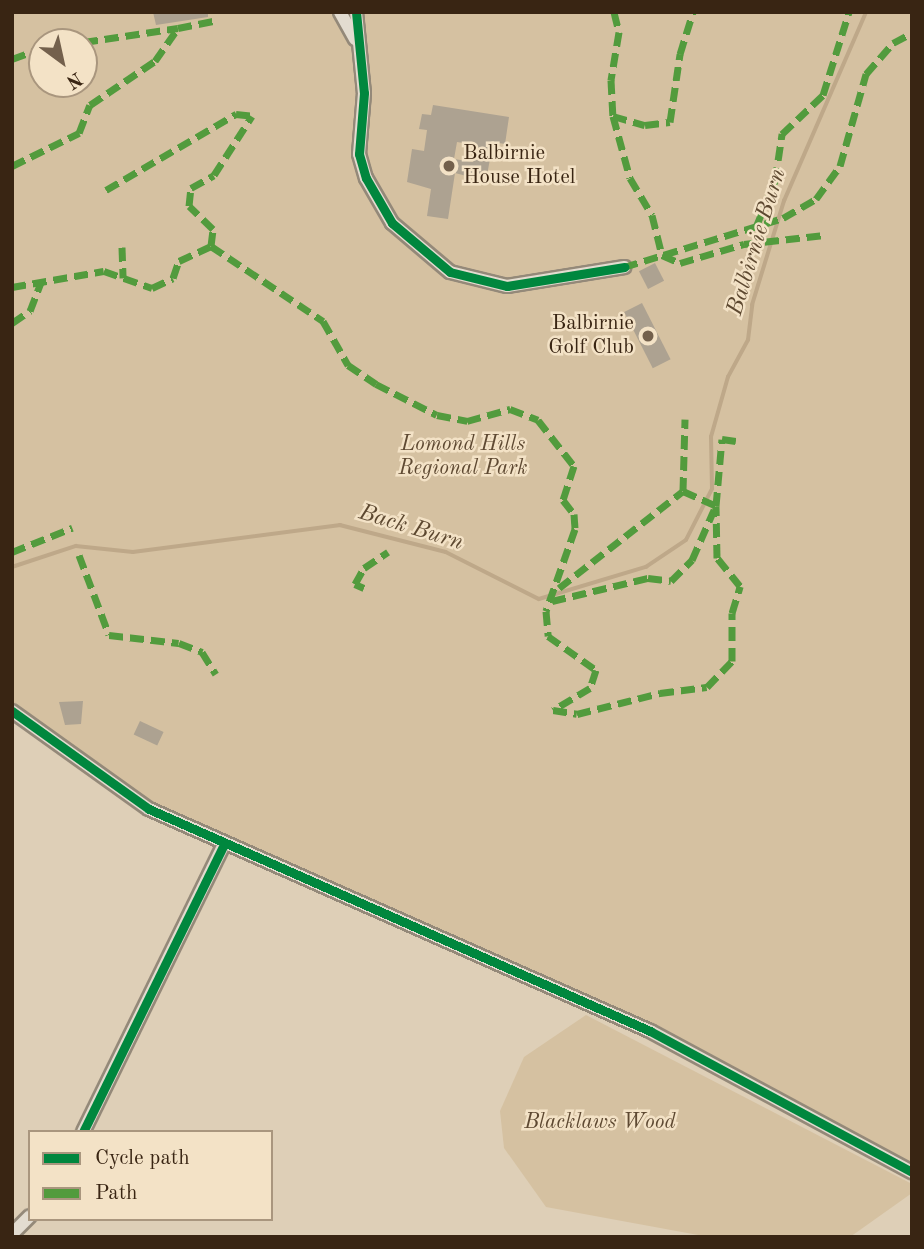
<!DOCTYPE html>
<style>
body{margin:0}
#map{position:relative;width:924px;height:1249px;overflow:hidden;background:#decfb7;font-family:"Old Standard TT",serif}
div>[style]{position:absolute}
.green>*{inset:0;background:#d5c1a1}
.stream>*{height:3.5px;margin:-1.75px;padding:0 1.75px;transform-origin:1.75px;border-radius:1.75px;background:#bea889}
.building>*{inset:0;background:#ada291;transform-origin:0 0}
.roads{filter:drop-shadow(2px 0 #948979) drop-shadow(-2px 0 #948979) drop-shadow(0 2px #948979) drop-shadow(0 -2px #948979)}
.minor>*{height:12px;margin:-6px;padding:0 6px;transform-origin:6px;border-radius:6px;background:#e3dcd0}
.quiet>*{height:7px;margin-top:-3.5px;transform-origin:0;background:repeating-linear-gradient(90deg,#529b3d 0 14px,transparent 0 21px)}
.cycleway>*{height:9px;margin:-4.5px;padding:0 4.5px;transform-origin:4.5px;border-radius:4.5px;background:#00873e}
.dots>*{width:19px;height:19px;translate:-50% -50%;box-sizing:border-box;border:4px solid #f3e2c6;border-radius:50%}
span{translate:-50% -50%;white-space:nowrap;text-align:center;line-height:1.15;-webkit-text-stroke:5px #f3e2c6;paint-order:stroke}
.poi-label{font-size:21px;color:#392513}
.left{translate:0 -50%;text-align:left}
.right{translate:-100% -50%;text-align:right}
.park-label{font-size:21px;color:#5e4932;font-style:italic}
.water-label{font-size:23px;color:#5d4830;font-style:italic}
.frame{position:absolute;inset:0;border:14px solid #392513;pointer-events:none}
.legend{position:absolute;left:28px;top:1130px;width:245px;height:91px;box-sizing:border-box;background:#f3e2c6;border:2px solid #a9967e;margin:0;padding:9px 12px;list-style:none;font-size:21px;color:#392513}
.legend li{display:flex;align-items:center;gap:14px;height:35px}
.legend b{width:35px;border:2px solid #a9967e}
.north{position:absolute;left:28px;top:28px;width:70px;height:70px;box-sizing:border-box;background:#f3e2c6;border:2px solid #a9967e;border-radius:50%;rotate:147deg;font-size:19px;font-weight:700;line-height:28px;text-align:center;color:#392513}
.north::after{content:'';display:block;margin:auto;width:24px;height:32px;background:#73604c;clip-path:polygon(50% 0,100% 100%,50% 72%,0 100%)}
</style>
<div id="map">
<div class="green">
<i style="clip-path:polygon(evenodd,12px 12px,912px 12px,912px 1172px,650px 1031px,149px 809px,12px 711px,12px 12px,42px 42px,84px 42px,84px 84px,42px 84px,42px 42px)"></i>
<i style="clip-path:polygon(586px 1015px,912px 1184px,912px 1193px,850px 1237px,709px 1237px,546px 1207px,504px 1148px,500px 1111px,524px 1057px)"></i>
</div>
<div class="stream">
<i style="left:12px;top:567px;width:67px;rotate:-18.2deg"></i>
<i style="left:76px;top:546px;width:57px;rotate:6deg"></i>
<i style="left:133px;top:552px;width:209px;rotate:-7.4deg"></i>
<i style="left:340px;top:525px;width:109px;rotate:14.3deg"></i>
<i style="left:446px;top:552px;width:104px;rotate:26.8deg"></i>
<i style="left:539px;top:599px;width:112px;rotate:-16.7deg"></i>
<i style="left:646px;top:567px;width:48px;rotate:-34deg"></i>
<i style="left:686px;top:540px;width:57px;rotate:-63deg"></i>
<i style="left:712px;top:489px;width:52px;rotate:-91.1deg"></i>
<i style="left:711px;top:437px;width:62px;rotate:-74.2deg"></i>
<i style="left:728px;top:377px;width:42px;rotate:-61.6deg"></i>
<i style="left:748px;top:340px;width:35px;rotate:-83deg"></i>
<i style="left:752px;top:305px;width:109px;rotate:-72.9deg"></i>
<i style="left:784px;top:201px;width:206px;rotate:-66.5deg"></i>
</div>
<div class="building">
<i style="clip-path:polygon(153px 12px,208px 12px,208px 17px,156px 25px)"></i>
<i style="clip-path:polygon(evenodd,433px 105px,509px 117px,505px 144px,493px 142px,486px 181px,455px 173px,448px 219px,427px 216px,431px 189px,407px 182px,412px 149px,424px 151px,427px 130px,419px 129px,422px 114px,431px 115px,433px 105px,457px 142px,476px 145px,473px 162px,454px 159px,457px 142px)"></i>
<i style="left:655px;top:263px;width:20px;height:18px;rotate:63deg"></i>
<i style="left:642px;top:303px;width:63px;height:20px;rotate:63deg"></i>
<i style="clip-path:polygon(83px 701px,81px 724px,65px 725px,59px 702px)"></i>
<i style="left:140px;top:721px;width:26px;height:15px;rotate:25deg"></i>
</div>
<div class="roads">
<div class="minor">
<i style="left:340px;top:12px;width:31px;rotate:61deg"></i>
<i style="left:356px;top:12px;width:81px;rotate:84.4deg"></i>
<i style="left:364px;top:93px;width:61px;rotate:94.7deg"></i>
<i style="left:359px;top:154px;width:25px;rotate:74deg"></i>
<i style="left:366px;top:178px;width:52px;rotate:60deg"></i>
<i style="left:392px;top:223px;width:76px;rotate:40.2deg"></i>
<i style="left:450px;top:272px;width:59px;rotate:13.8deg"></i>
<i style="left:507px;top:286px;width:119px;rotate:-9.2deg"></i>
<i style="left:12px;top:711px;width:168px;rotate:35.6deg"></i>
<i style="left:149px;top:809px;width:548px;rotate:23.9deg"></i>
<i style="left:650px;top:1031px;width:298px;rotate:28.3deg"></i>
<i style="left:83px;top:1132px;width:321px;rotate:-63.9deg"></i>
<i style="left:12px;top:1234px;width:25px;rotate:-45deg"></i>
</div>
</div>
<div class="quiet">
<i style="left:614px;top:12px;width:21px;rotate:76deg"></i>
<i style="left:619px;top:32px;width:49px;rotate:99.5deg"></i>
<i style="left:611px;top:80px;width:36px;rotate:87deg"></i>
<i style="left:613px;top:116px;width:64px;rotate:74.7deg"></i>
<i style="left:630px;top:178px;width:43px;rotate:59.3deg"></i>
<i style="left:652px;top:215px;width:41px;rotate:76deg"></i>
<i style="left:662px;top:255px;width:20px;rotate:24deg"></i>
<i style="left:680px;top:263px;width:67px;rotate:-16.5deg"></i>
<i style="left:744px;top:244px;width:81px;rotate:-6.4deg"></i>
<i style="left:84px;top:42px;width:95px;rotate:-8.5deg"></i>
<i style="left:12px;top:59px;width:32px;rotate:-20deg"></i>
<i style="left:613px;top:116px;width:33px;rotate:16deg"></i>
<i style="left:645px;top:125px;width:25px;rotate:-7deg"></i>
<i style="left:670px;top:122px;width:69px;rotate:-81.6deg"></i>
<i style="left:680px;top:54px;width:44px;rotate:-72.8deg"></i>
<i style="left:12px;top:166px;width:75px;rotate:-26.2deg"></i>
<i style="left:79px;top:133px;width:30px;rotate:-69deg"></i>
<i style="left:90px;top:105px;width:78px;rotate:-34.1deg"></i>
<i style="left:155px;top:61px;width:40px;rotate:-55.1deg"></i>
<i style="left:178px;top:28px;width:41px;rotate:-11.3deg"></i>
<i style="left:106px;top:190px;width:151px;rotate:-30.3deg"></i>
<i style="left:236px;top:114px;width:19px;rotate:6deg"></i>
<i style="left:756px;top:227px;width:50px;rotate:-67.6deg"></i>
<i style="left:775px;top:181px;width:48px;rotate:-81.5deg"></i>
<i style="left:782px;top:134px;width:57px;rotate:-43.6deg"></i>
<i style="left:823px;top:95px;width:87px;rotate:-72.6deg"></i>
<i style="left:211px;top:246px;width:17px;rotate:-83deg"></i>
<i style="left:213px;top:229px;width:33px;rotate:-136deg"></i>
<i style="left:189px;top:206px;width:18px;rotate:-84deg"></i>
<i style="left:191px;top:188px;width:26px;rotate:-29deg"></i>
<i style="left:214px;top:175px;width:70px;rotate:-57.2deg"></i>
<i style="left:122px;top:247px;width:31px;rotate:88deg"></i>
<i style="left:624px;top:267px;width:166px;rotate:-17.1deg"></i>
<i style="left:783px;top:218px;width:38px;rotate:-30deg"></i>
<i style="left:816px;top:199px;width:41px;rotate:-54deg"></i>
<i style="left:840px;top:166px;width:96px;rotate:-74.2deg"></i>
<i style="left:866px;top:74px;width:41px;rotate:-48.9deg"></i>
<i style="left:893px;top:43px;width:21px;rotate:-28deg"></i>
<i style="left:12px;top:287px;width:93px;rotate:-9.9deg"></i>
<i style="left:104px;top:271px;width:51px;rotate:19.5deg"></i>
<i style="left:152px;top:288px;width:23px;rotate:-25deg"></i>
<i style="left:173px;top:278px;width:18px;rotate:-71deg"></i>
<i style="left:179px;top:261px;width:35px;rotate:-25deg"></i>
<i style="left:211px;top:246px;width:135px;rotate:33.8deg"></i>
<i style="left:323px;top:321px;width:51px;rotate:60.4deg"></i>
<i style="left:348px;top:365px;width:34px;rotate:34deg"></i>
<i style="left:376px;top:384px;width:68px;rotate:26.9deg"></i>
<i style="left:437px;top:415px;width:31px;rotate:11deg"></i>
<i style="left:467px;top:421px;width:45px;rotate:-15.6deg"></i>
<i style="left:510px;top:409px;width:30px;rotate:21deg"></i>
<i style="left:538px;top:420px;width:58px;rotate:52deg"></i>
<i style="left:574px;top:466px;width:36px;rotate:108deg"></i>
<i style="left:563px;top:500px;width:18px;rotate:52deg"></i>
<i style="left:574px;top:514px;width:15px;rotate:86deg"></i>
<i style="left:575px;top:529px;width:87px;rotate:109.5deg"></i>
<i style="left:546px;top:611px;width:25px;rotate:85deg"></i>
<i style="left:548px;top:636px;width:59px;rotate:35.3deg"></i>
<i style="left:596px;top:670px;width:19px;rotate:108deg"></i>
<i style="left:590px;top:688px;width:43px;rotate:149.3deg"></i>
<i style="left:553px;top:710px;width:24px;rotate:9deg"></i>
<i style="left:577px;top:714px;width:86px;rotate:-14.2deg"></i>
<i style="left:660px;top:693px;width:47px;rotate:-7.3deg"></i>
<i style="left:707px;top:687px;width:36px;rotate:-46deg"></i>
<i style="left:732px;top:661px;width:48px;rotate:-90deg"></i>
<i style="left:732px;top:613px;width:28px;rotate:-73deg"></i>
<i style="left:740px;top:586px;width:36px;rotate:-129deg"></i>
<i style="left:717px;top:558px;width:52px;rotate:-91.1deg"></i>
<i style="left:716px;top:506px;width:67px;rotate:-84.9deg"></i>
<i style="left:722px;top:439px;width:14px;rotate:8deg"></i>
<i style="left:12px;top:323px;width:22px;rotate:-34deg"></i>
<i style="left:30px;top:311px;width:30px;rotate:-69deg"></i>
<i style="left:683px;top:491px;width:36px;rotate:24deg"></i>
<i style="left:12px;top:552px;width:65px;rotate:-21.8deg"></i>
<i style="left:79px;top:555px;width:85px;rotate:69.4deg"></i>
<i style="left:109px;top:635px;width:70px;rotate:6.5deg"></i>
<i style="left:179px;top:643px;width:25px;rotate:21deg"></i>
<i style="left:202px;top:652px;width:26px;rotate:58deg"></i>
<i style="left:364px;top:588px;width:10px;rotate:-156deg"></i>
<i style="left:355px;top:584px;width:18px;rotate:-61deg"></i>
<i style="left:364px;top:568px;width:29px;rotate:-34deg"></i>
<i style="left:559px;top:588px;width:157px;rotate:-38deg"></i>
<i style="left:683px;top:491px;width:72px;rotate:-88.4deg"></i>
<i style="left:552px;top:601px;width:99px;rotate:-13.5deg"></i>
<i style="left:648px;top:578px;width:23px;rotate:7deg"></i>
<i style="left:671px;top:581px;width:30px;rotate:-45deg"></i>
<i style="left:692px;top:560px;width:55px;rotate:-66.3deg"></i>
</div>
<div class="cycleway">
<i style="left:356px;top:12px;width:81px;rotate:84.4deg"></i>
<i style="left:364px;top:93px;width:61px;rotate:94.7deg"></i>
<i style="left:359px;top:154px;width:25px;rotate:74deg"></i>
<i style="left:366px;top:178px;width:52px;rotate:60deg"></i>
<i style="left:392px;top:223px;width:76px;rotate:40.2deg"></i>
<i style="left:450px;top:272px;width:59px;rotate:13.8deg"></i>
<i style="left:507px;top:286px;width:119px;rotate:-9.2deg"></i>
<i style="left:12px;top:711px;width:168px;rotate:35.6deg"></i>
<i style="left:149px;top:809px;width:548px;rotate:23.9deg"></i>
<i style="left:650px;top:1031px;width:298px;rotate:28.3deg"></i>
<i style="left:83px;top:1132px;width:321px;rotate:-63.9deg"></i>
</div>
<div class="dots">
<i style="left:449px;top:166px;background:#73604c"></i>
<i style="left:648px;top:336px;background:#73604c"></i>
</div>
<div class="poi-label">
<span class="left" style="left:463px;top:166px">Balbirnie<br>House Hotel</span>
<span class="right" style="left:634px;top:336px">Balbirnie<br>Golf Club</span>
</div>
<div class="park-label">
<span style="left:463px;top:457px">Lomond Hills<br>Regional Park</span>
<span style="left:600px;top:1123px">Blacklaws Wood</span>
</div>
<div class="water-label">
<span style="left:757px;top:242px;rotate:-73deg">Balbirnie Burn</span>
<span style="left:411px;top:528px;rotate:17deg">Back Burn</span>
</div>
<div class="frame"></div>
<ul class="legend">
<li><b style="height:9px;background:#00873e"></b>Cycle path</li>
<li><b style="height:9px;background:#529b3d"></b>Path</li>
</ul>
<div class="north">N</div>
</div>
